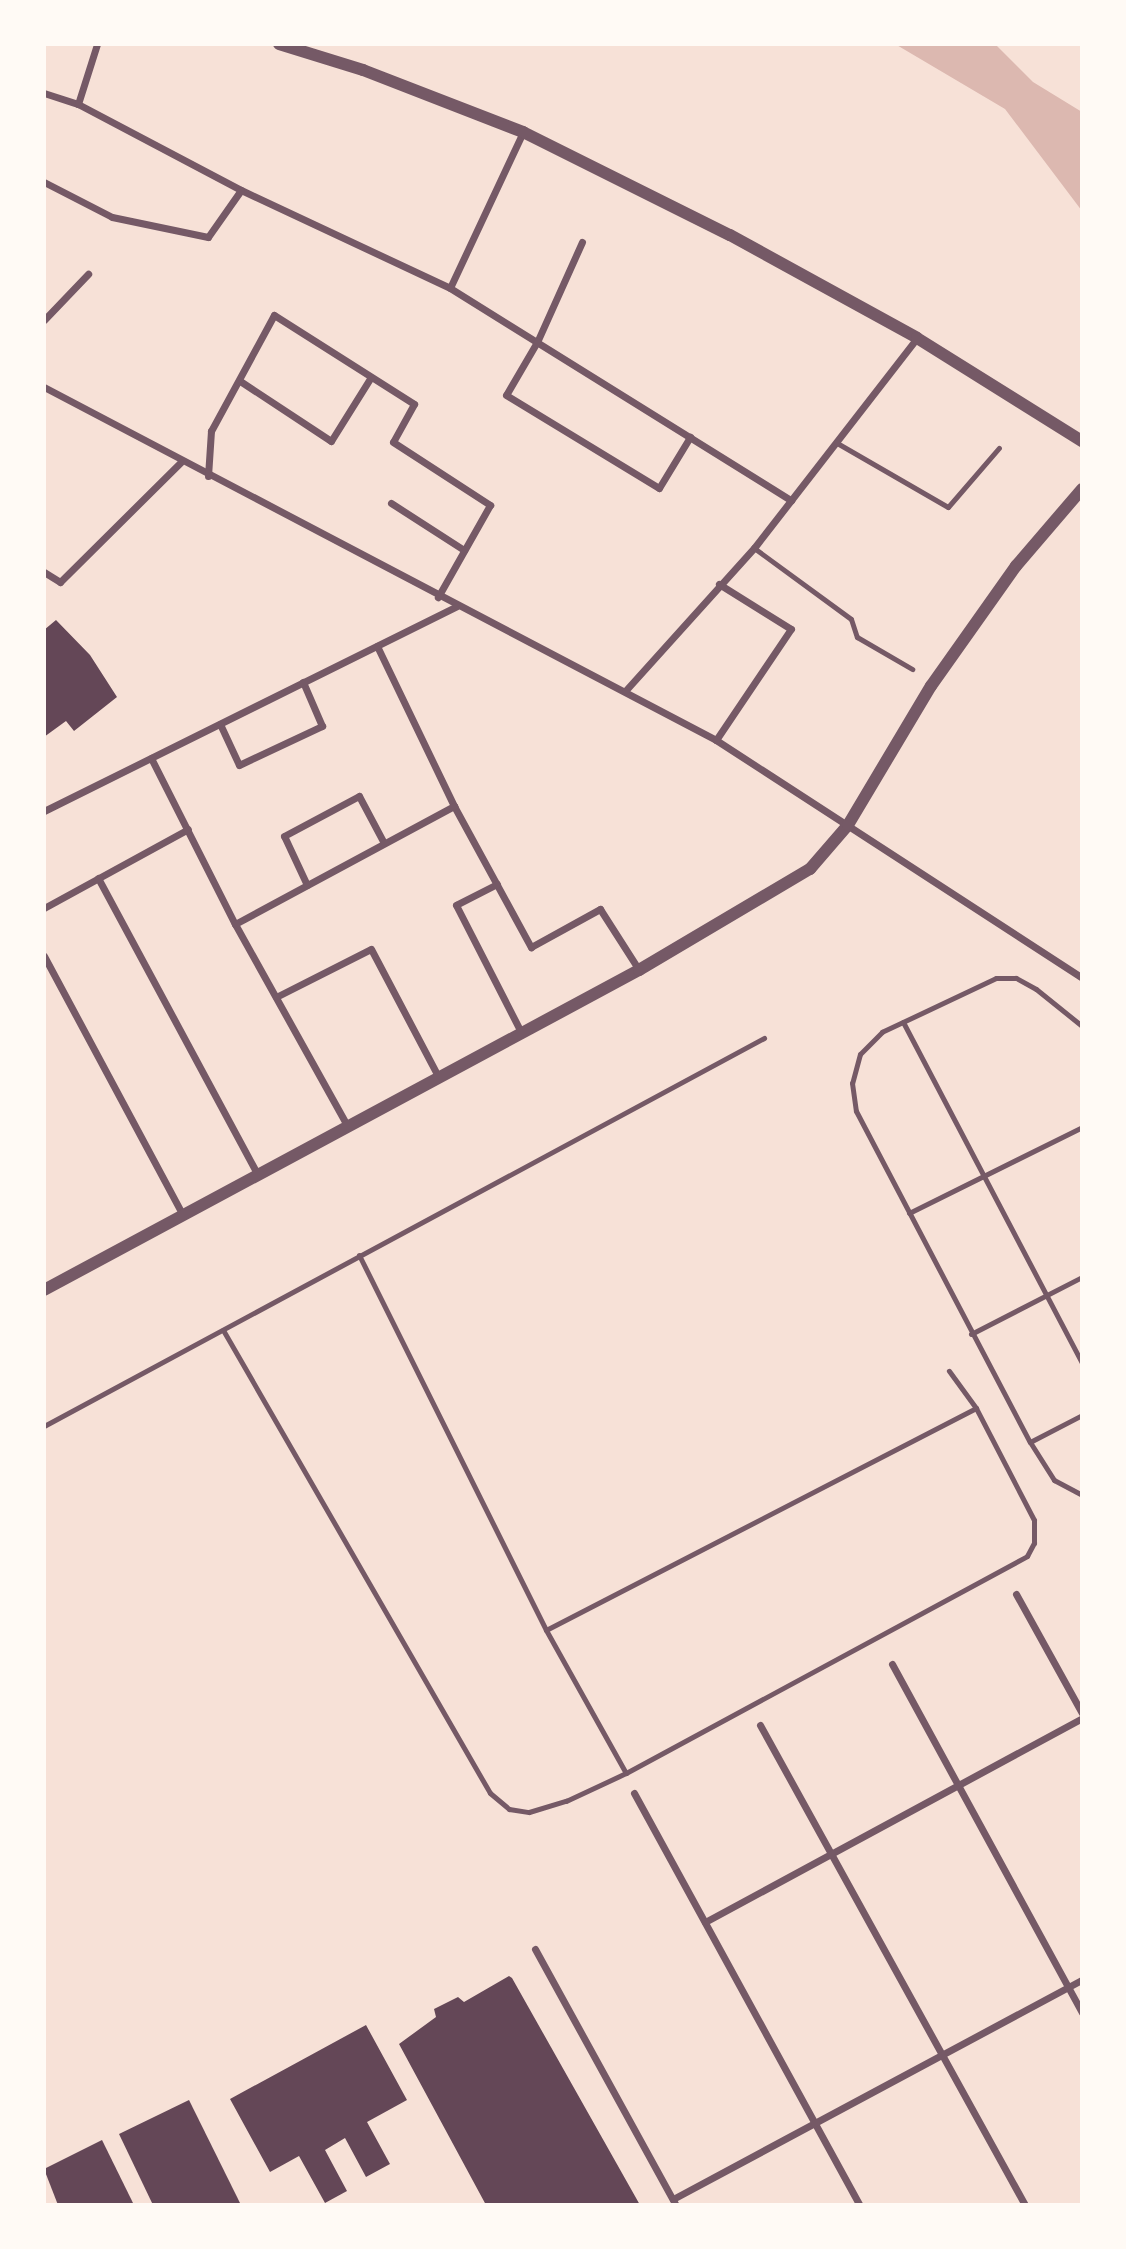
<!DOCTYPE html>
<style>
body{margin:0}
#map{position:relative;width:1126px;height:2249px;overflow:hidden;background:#f7e1d7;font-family:"Alegreya Sans",sans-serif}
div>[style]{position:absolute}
.water>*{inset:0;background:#dcb8b0}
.building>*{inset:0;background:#644757}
.service>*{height:5px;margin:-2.5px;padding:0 2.5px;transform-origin:2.5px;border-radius:2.5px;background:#755966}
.minor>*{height:7px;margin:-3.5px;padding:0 3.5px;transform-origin:3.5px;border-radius:3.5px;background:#755966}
.tertiary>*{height:12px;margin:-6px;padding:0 6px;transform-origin:6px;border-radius:6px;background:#755966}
span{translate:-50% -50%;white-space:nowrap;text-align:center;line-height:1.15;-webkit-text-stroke:6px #fffaf5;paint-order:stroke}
.frame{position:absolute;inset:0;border:46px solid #fffaf5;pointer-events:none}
</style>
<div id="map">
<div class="water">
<i style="clip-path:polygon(895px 44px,995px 44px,1033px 82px,1082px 112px,1082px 211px,1005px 109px)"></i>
</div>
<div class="building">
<i style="clip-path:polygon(56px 620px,90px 655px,117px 697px,74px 731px,66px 721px,44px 737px,44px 630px)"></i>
<i style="clip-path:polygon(509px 1976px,512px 1978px,640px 2205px,486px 2205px,399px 2044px,436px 2017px,434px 2009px,458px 1997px,464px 2002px)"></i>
<i style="clip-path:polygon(366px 2025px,407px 2100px,367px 2122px,390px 2164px,366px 2177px,345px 2138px,325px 2150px,347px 2191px,325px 2203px,299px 2156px,270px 2172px,230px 2099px)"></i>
<i style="clip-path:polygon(189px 2100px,241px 2205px,153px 2205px,119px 2134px)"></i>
<i style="clip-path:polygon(102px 2140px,134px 2205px,58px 2205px,44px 2169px)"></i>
</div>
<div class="service">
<i style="left:837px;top:443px;width:128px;rotate:30deg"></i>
<i style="left:948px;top:507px;width:78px;rotate:-49.2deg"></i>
<i style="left:754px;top:548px;width:120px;rotate:36.2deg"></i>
<i style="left:851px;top:619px;width:19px;rotate:72deg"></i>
<i style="left:857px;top:637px;width:64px;rotate:30.2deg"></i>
<i style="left:903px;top:1022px;width:385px;rotate:62.3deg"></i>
<i style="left:1082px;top:1026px;width:59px;rotate:-141.2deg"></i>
<i style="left:1036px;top:989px;width:23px;rotate:-151deg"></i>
<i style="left:1016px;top:978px;width:20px;rotate:180deg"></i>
<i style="left:996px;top:978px;width:126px;rotate:154.7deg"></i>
<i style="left:882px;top:1032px;width:31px;rotate:135deg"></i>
<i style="left:860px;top:1054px;width:30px;rotate:105deg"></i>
<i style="left:852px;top:1083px;width:28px;rotate:82deg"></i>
<i style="left:856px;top:1111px;width:374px;rotate:62.3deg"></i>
<i style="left:1030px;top:1442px;width:45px;rotate:57.7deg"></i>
<i style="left:1054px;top:1480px;width:32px;rotate:28deg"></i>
<i style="left:909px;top:1213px;width:193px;rotate:-26.4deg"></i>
<i style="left:359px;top:1255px;width:419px;rotate:63.5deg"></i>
<i style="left:546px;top:1630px;width:164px;rotate:60.8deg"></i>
<i style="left:223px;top:1330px;width:534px;rotate:60.03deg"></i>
<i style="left:490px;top:1793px;width:25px;rotate:40deg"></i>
<i style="left:509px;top:1809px;width:20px;rotate:9deg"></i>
<i style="left:529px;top:1812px;width:39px;rotate:-17deg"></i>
<i style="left:566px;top:1801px;width:66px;rotate:-25deg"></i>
<i style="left:626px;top:1773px;width:456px;rotate:-28.4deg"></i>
<i style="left:1027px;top:1556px;width:15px;rotate:-62deg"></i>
<i style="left:1034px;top:1543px;width:23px;rotate:-90deg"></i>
<i style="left:1034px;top:1520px;width:126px;rotate:-117.4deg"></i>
<i style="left:976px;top:1408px;width:46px;rotate:-126.1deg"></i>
<i style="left:971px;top:1334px;width:125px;rotate:-27.2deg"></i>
<i style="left:44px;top:1426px;width:818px;rotate:-28.32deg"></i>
<i style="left:1030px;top:1442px;width:59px;rotate:-27.4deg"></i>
<i style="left:546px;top:1630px;width:484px;rotate:-27.3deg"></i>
</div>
<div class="minor">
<i style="left:44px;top:93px;width:36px;rotate:18deg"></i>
<i style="left:78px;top:104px;width:63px;rotate:-72.4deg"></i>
<i style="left:78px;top:104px;width:184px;rotate:27.8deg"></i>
<i style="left:241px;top:190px;width:231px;rotate:25.1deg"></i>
<i style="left:523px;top:132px;width:172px;rotate:115.1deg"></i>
<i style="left:450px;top:288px;width:402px;rotate:31.9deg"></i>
<i style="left:44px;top:182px;width:76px;rotate:27.2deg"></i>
<i style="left:112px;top:217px;width:98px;rotate:11.8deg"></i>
<i style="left:208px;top:237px;width:57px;rotate:-54.9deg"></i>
<i style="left:582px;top:242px;width:110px;rotate:114.2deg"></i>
<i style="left:537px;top:342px;width:61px;rotate:120.3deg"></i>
<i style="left:506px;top:395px;width:179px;rotate:31.3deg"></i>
<i style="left:659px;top:488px;width:60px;rotate:-58.7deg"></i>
<i style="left:44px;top:320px;width:64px;rotate:-46.3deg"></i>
<i style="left:240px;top:381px;width:109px;rotate:33.4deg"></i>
<i style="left:331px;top:441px;width:75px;rotate:-58deg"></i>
<i style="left:44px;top:387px;width:759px;rotate:27.71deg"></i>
<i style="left:716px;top:740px;width:437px;rotate:33deg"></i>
<i style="left:208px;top:476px;width:45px;rotate:-86.2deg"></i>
<i style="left:211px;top:431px;width:132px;rotate:-61.5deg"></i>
<i style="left:274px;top:315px;width:166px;rotate:32.4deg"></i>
<i style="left:414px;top:404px;width:43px;rotate:118.9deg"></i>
<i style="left:393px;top:442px;width:116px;rotate:33deg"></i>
<i style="left:490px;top:505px;width:106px;rotate:119.5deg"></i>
<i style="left:391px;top:503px;width:87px;rotate:32.8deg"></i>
<i style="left:44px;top:572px;width:19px;rotate:32deg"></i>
<i style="left:60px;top:582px;width:170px;rotate:-44.8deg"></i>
<i style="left:377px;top:646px;width:178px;rotate:64.3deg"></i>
<i style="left:454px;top:806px;width:161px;rotate:61.4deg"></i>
<i style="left:531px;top:947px;width:79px;rotate:-28.8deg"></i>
<i style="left:600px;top:909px;width:72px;rotate:57.4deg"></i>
<i style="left:626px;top:690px;width:191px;rotate:-48deg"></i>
<i style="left:754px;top:548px;width:266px;rotate:-52.2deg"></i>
<i style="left:220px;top:724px;width:45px;rotate:65.1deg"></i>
<i style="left:239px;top:765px;width:92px;rotate:-25.2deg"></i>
<i style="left:322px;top:726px;width:48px;rotate:-113.4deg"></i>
<i style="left:716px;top:740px;width:134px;rotate:-56deg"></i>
<i style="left:791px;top:629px;width:85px;rotate:-148deg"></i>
<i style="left:151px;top:758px;width:186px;rotate:63.2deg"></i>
<i style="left:235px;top:924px;width:232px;rotate:60.9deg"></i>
<i style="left:44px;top:811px;width:461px;rotate:-26.4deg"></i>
<i style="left:98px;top:878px;width:337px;rotate:61.7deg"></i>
<i style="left:497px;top:884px;width:46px;rotate:152.9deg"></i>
<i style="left:456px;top:905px;width:145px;rotate:62.9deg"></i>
<i style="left:307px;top:885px;width:54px;rotate:-115.1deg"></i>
<i style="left:284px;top:836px;width:85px;rotate:-28.1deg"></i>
<i style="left:359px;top:796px;width:53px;rotate:62deg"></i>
<i style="left:44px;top:908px;width:164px;rotate:-28.7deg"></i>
<i style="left:235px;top:924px;width:249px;rotate:-28.3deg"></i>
<i style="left:44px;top:956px;width:294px;rotate:61.8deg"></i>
<i style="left:276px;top:997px;width:106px;rotate:-26.8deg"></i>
<i style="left:371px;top:949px;width:146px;rotate:62.2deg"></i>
<i style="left:1016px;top:1594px;width:136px;rotate:61deg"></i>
<i style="left:892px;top:1664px;width:397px;rotate:61.4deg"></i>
<i style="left:760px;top:1725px;width:548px;rotate:61.1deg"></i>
<i style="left:634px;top:1793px;width:470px;rotate:61.3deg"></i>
<i style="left:705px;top:1922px;width:429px;rotate:-28.4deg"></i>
<i style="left:535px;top:1949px;width:292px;rotate:61.2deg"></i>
<i style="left:673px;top:2199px;width:464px;rotate:-28.2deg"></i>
</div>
<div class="tertiary">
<i style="left:279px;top:44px;width:88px;rotate:17.2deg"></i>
<i style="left:363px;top:70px;width:172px;rotate:21.2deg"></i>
<i style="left:523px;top:132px;width:231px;rotate:26.5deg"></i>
<i style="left:730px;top:235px;width:213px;rotate:28.8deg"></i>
<i style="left:917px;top:338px;width:195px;rotate:32deg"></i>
<i style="left:44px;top:1290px;width:676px;rotate:-28.27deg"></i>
<i style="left:639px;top:970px;width:199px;rotate:-30.6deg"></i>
<i style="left:810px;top:869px;width:58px;rotate:-49.2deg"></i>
<i style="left:848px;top:825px;width:162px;rotate:-59.2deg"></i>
<i style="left:931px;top:686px;width:147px;rotate:-54.7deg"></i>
<i style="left:1016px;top:566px;width:101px;rotate:-49.4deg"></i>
</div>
<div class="frame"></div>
</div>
